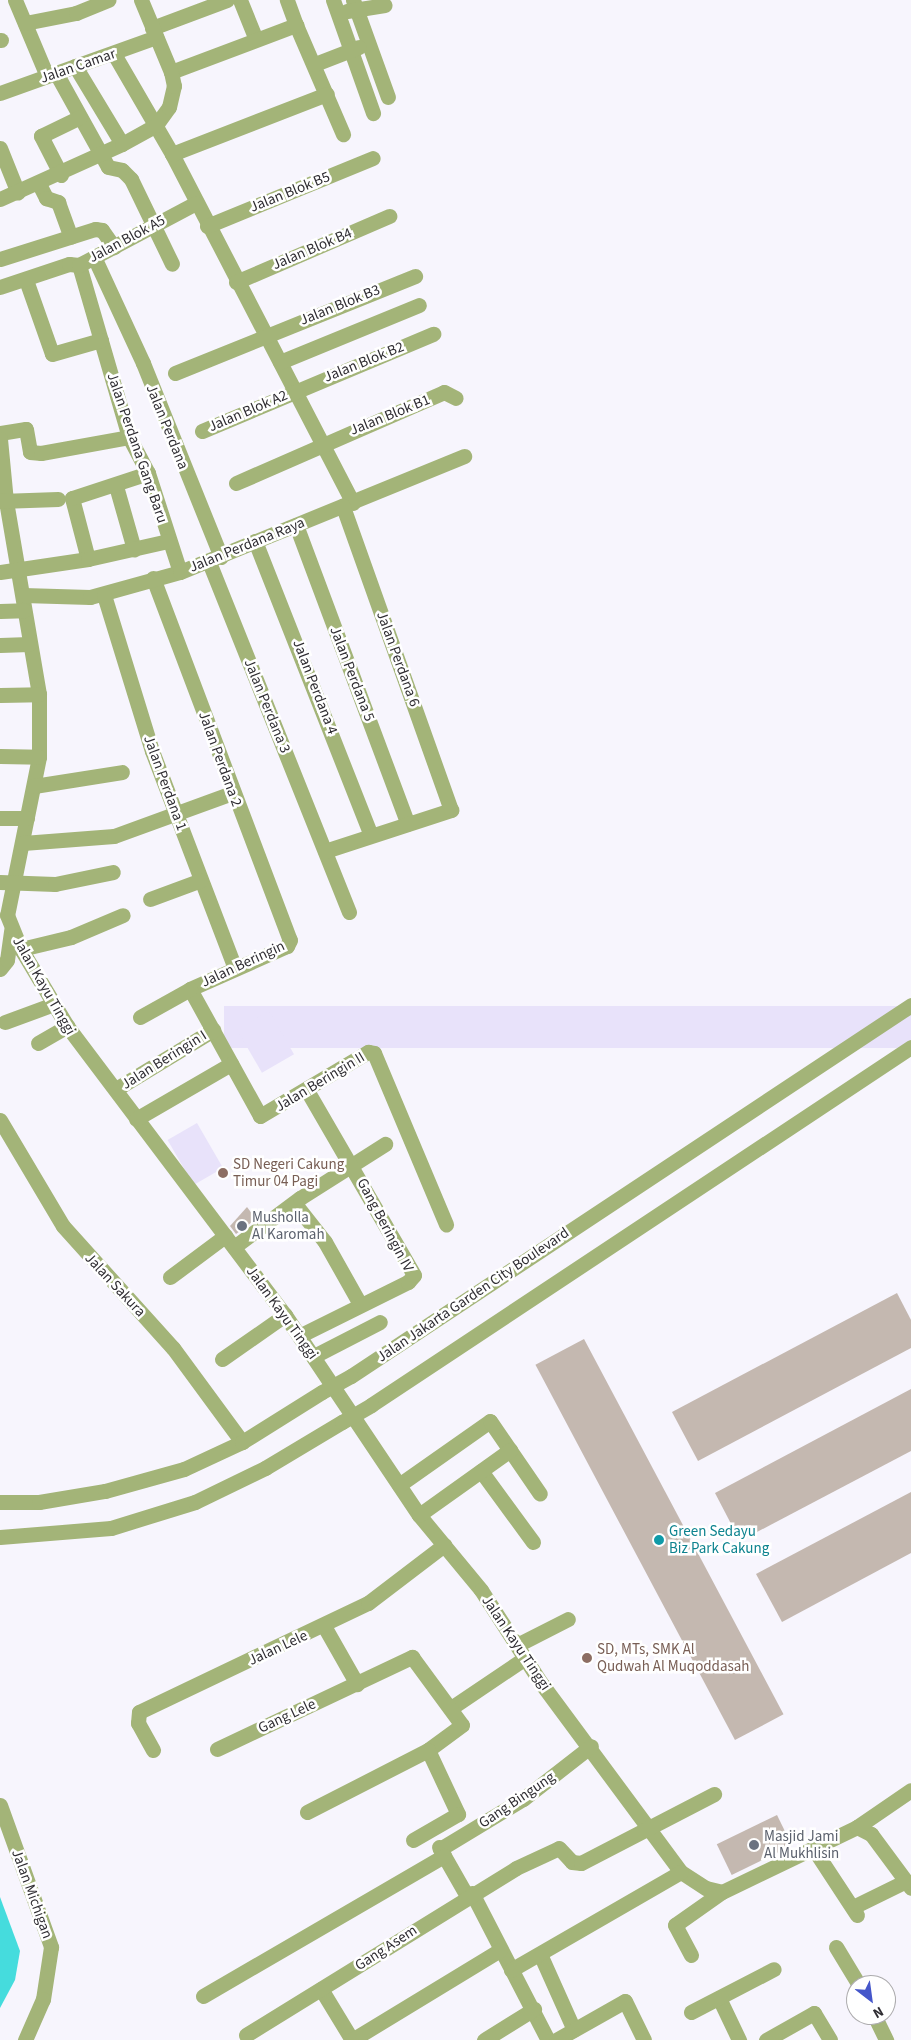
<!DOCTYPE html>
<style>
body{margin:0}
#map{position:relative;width:911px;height:2040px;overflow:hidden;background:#f7f5fd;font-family:"Source Sans 3",sans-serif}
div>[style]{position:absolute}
.green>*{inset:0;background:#e8e2fa;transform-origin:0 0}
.water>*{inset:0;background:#45dcdd}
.building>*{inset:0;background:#c4b8b0;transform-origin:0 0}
.minor>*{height:15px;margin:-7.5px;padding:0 7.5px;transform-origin:7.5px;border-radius:7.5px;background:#a3b478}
.minor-bridge>*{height:15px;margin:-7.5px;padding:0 7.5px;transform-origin:7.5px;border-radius:7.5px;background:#a3b478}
.dots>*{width:14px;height:14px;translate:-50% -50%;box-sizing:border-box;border:2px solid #fff;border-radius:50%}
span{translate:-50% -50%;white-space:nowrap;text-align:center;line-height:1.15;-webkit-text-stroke:5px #fff;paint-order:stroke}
.street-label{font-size:15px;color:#2f2d32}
.education-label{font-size:15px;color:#785e54}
.left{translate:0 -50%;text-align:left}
.worship-label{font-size:15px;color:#5b616d}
.culture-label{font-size:15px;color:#0d838f}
.north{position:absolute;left:846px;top:1975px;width:50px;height:50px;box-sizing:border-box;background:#fff;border:1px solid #acabad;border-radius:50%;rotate:150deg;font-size:14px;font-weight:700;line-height:20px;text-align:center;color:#2f2d32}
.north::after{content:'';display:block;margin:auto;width:18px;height:22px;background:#4556ca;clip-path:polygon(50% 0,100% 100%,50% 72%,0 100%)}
</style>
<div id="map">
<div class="green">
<i style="left:911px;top:1006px;width:42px;height:687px;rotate:90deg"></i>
<i style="left:269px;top:1011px;width:50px;height:37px;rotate:60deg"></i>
<i style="left:197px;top:1123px;width:52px;height:34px;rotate:60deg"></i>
</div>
<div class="water">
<i style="clip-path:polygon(0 1897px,20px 1951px,15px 1980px,0 2008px)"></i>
</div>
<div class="building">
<i style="clip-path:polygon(247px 1207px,256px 1219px,236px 1234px,230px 1226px)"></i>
<i style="clip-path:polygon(897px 1293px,911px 1320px,911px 1348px,698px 1461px,672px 1412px)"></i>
<i style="left:584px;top:1339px;width:425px;height:55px;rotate:62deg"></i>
<i style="clip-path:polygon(911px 1389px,911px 1451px,740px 1541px,715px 1493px)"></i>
<i style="clip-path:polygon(911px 1492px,911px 1553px,782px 1622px,756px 1574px)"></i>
<i style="left:777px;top:1815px;width:34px;height:67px;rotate:64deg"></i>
</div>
<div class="minor">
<i style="left:15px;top:0;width:82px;rotate:67.2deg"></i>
<i style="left:240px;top:0;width:40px;rotate:68deg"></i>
<i style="left:333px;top:0;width:120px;rotate:70.5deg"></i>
<i style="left:353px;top:0;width:103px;rotate:70.2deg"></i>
<i style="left:347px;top:11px;width:38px;rotate:-9deg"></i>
<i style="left:25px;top:23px;width:52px;rotate:-11.1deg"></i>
<i style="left:76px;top:13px;width:35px;rotate:-22deg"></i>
<i style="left:296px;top:25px;width:119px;rotate:66.7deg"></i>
<i style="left:152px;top:28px;width:80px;rotate:-20.5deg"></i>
<i style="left:0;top:40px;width:1px"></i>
<i style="left:114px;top:54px;width:116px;rotate:59.9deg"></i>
<i style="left:172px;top:154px;width:393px;rotate:62.6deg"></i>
<i style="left:315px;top:64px;width:47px;rotate:-21.1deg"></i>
<i style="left:75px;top:66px;width:91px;rotate:58.9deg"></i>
<i style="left:171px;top:72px;width:134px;rotate:-20.6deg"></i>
<i style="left:296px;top:25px;width:27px;rotate:-110deg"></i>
<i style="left:56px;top:73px;width:107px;rotate:61deg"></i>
<i style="left:108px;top:167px;width:14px;rotate:12deg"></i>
<i style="left:122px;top:170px;width:13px;rotate:45deg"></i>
<i style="left:131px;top:179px;width:94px;rotate:64.2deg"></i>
<i style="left:0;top:93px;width:166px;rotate:-19.7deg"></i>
<i style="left:0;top:148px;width:48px;rotate:68.2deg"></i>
<i style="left:172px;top:154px;width:166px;rotate:-21.2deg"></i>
<i style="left:61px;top:175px;width:44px;rotate:-117.1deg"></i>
<i style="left:41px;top:136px;width:43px;rotate:-26deg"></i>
<i style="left:39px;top:184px;width:16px;rotate:63deg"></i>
<i style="left:46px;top:198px;width:13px;rotate:18deg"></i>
<i style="left:58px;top:202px;width:37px;rotate:70deg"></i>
<i style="left:0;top:199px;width:134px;rotate:-24.3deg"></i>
<i style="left:122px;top:144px;width:39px;rotate:-29deg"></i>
<i style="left:156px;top:125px;width:22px;rotate:-54deg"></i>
<i style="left:169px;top:107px;width:22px;rotate:-77deg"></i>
<i style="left:174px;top:86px;width:14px;rotate:-102deg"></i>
<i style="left:171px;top:72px;width:78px;rotate:-112.6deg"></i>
<i style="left:207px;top:226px;width:179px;rotate:-22.3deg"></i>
<i style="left:94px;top:257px;width:117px;rotate:65.2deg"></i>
<i style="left:143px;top:363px;width:209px;rotate:68.1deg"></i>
<i style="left:0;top:259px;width:100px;rotate:-17.5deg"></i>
<i style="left:95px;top:229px;width:7px;rotate:8deg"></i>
<i style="left:102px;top:230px;width:21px;rotate:55deg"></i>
<i style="left:79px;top:265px;width:179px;rotate:73.8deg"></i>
<i style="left:129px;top:437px;width:41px;rotate:62.2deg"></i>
<i style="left:148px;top:473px;width:104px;rotate:72.1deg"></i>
<i style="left:26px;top:280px;width:78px;rotate:70.6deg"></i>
<i style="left:52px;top:354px;width:51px;rotate:-15.9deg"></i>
<i style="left:236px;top:282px;width:167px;rotate:-23.3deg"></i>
<i style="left:0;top:287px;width:73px;rotate:-18.4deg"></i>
<i style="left:69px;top:264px;width:10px;rotate:6deg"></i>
<i style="left:79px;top:265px;width:132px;rotate:-27.9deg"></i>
<i style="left:280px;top:362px;width:150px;rotate:-22.3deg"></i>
<i style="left:175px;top:373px;width:259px;rotate:-22deg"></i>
<i style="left:202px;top:431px;width:251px;rotate:-22.8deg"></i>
<i style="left:0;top:433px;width:26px;rotate:-9deg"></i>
<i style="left:26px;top:429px;width:23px;rotate:80deg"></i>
<i style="left:30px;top:452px;width:11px;rotate:5deg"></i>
<i style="left:41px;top:453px;width:89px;rotate:-10.3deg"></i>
<i style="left:0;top:439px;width:62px;rotate:84.5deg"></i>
<i style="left:6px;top:501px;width:196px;rotate:80.3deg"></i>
<i style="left:39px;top:694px;width:63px;rotate:90deg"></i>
<i style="left:39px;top:757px;width:161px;rotate:101.4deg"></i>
<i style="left:7px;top:915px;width:37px;rotate:68deg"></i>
<i style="left:21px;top:949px;width:90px;rotate:59.1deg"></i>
<i style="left:67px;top:1026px;width:362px;rotate:53deg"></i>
<i style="left:285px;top:1315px;width:241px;rotate:56.2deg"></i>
<i style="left:419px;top:1515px;width:97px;rotate:50.4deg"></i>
<i style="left:481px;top:1590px;width:111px;rotate:57.2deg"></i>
<i style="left:541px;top:1683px;width:235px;rotate:53.5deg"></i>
<i style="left:681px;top:1872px;width:30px;rotate:33deg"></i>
<i style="left:706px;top:1888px;width:16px;rotate:14deg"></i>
<i style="left:722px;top:1892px;width:150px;rotate:-25.7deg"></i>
<i style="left:857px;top:1827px;width:16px;rotate:27deg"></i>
<i style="left:871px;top:1834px;width:67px;rotate:53.5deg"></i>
<i style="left:236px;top:483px;width:227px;rotate:-23.6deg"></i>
<i style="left:444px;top:392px;width:13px;rotate:27deg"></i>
<i style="left:116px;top:486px;width:66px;rotate:74.1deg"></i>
<i style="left:0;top:501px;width:58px;rotate:-2deg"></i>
<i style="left:296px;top:525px;width:319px;rotate:69.5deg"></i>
<i style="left:255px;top:541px;width:316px;rotate:68.5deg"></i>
<i style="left:88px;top:559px;width:63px;rotate:-104.7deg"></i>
<i style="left:72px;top:498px;width:80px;rotate:-18.2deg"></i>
<i style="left:209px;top:562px;width:377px;rotate:68.2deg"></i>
<i style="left:0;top:572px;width:89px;rotate:-8.4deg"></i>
<i style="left:88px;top:559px;width:82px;rotate:-12.7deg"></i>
<i style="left:153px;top:578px;width:387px;rotate:69.3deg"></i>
<i style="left:290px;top:940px;width:7px;rotate:117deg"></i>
<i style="left:287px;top:946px;width:106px;rotate:156.1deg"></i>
<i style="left:190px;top:989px;width:145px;rotate:61.1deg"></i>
<i style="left:260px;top:1116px;width:126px;rotate:-30.7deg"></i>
<i style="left:368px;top:1052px;width:6px;rotate:9deg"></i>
<i style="left:374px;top:1053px;width:186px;rotate:67.2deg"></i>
<i style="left:23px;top:595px;width:67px;rotate:1.7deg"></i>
<i style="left:90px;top:597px;width:93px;rotate:-15.5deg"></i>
<i style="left:180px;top:572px;width:307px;rotate:-22.2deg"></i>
<i style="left:104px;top:595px;width:163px;rotate:72.9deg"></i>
<i style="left:152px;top:751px;width:232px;rotate:69.1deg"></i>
<i style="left:0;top:611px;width:24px;rotate:-2deg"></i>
<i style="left:0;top:645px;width:29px;rotate:-2deg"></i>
<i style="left:0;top:695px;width:39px;rotate:-1deg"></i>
<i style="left:0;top:756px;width:39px;rotate:1deg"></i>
<i style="left:34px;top:786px;width:89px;rotate:-9deg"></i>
<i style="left:0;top:818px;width:27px"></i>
<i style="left:23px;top:843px;width:91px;rotate:-4.4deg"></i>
<i style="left:114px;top:836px;width:126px;rotate:-20deg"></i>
<i style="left:325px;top:851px;width:133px;rotate:-18deg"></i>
<i style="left:451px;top:810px;width:323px;rotate:-109.6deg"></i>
<i style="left:0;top:882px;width:55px;rotate:2.1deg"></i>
<i style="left:55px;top:884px;width:59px;rotate:-11.7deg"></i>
<i style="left:150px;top:899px;width:54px;rotate:-20.4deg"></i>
<i style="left:21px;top:949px;width:51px;rotate:-13.5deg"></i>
<i style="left:71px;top:937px;width:56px;rotate:-22.9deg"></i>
<i style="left:0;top:969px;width:11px;rotate:-52deg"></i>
<i style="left:7px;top:960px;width:30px;rotate:-82deg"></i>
<i style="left:140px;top:1017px;width:57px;rotate:-29.2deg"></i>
<i style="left:5px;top:1022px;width:52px;rotate:-20.2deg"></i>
<i style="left:38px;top:1043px;width:34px;rotate:-30deg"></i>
<i style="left:116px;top:1089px;width:114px;rotate:-31.3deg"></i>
<i style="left:136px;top:1119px;width:110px;rotate:-30.1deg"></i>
<i style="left:0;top:1120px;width:123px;rotate:59.3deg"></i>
<i style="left:63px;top:1226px;width:164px;rotate:48deg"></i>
<i style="left:173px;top:1348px;width:117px;rotate:53.7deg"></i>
<i style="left:295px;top:1204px;width:48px;rotate:51.7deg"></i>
<i style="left:325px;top:1242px;width:71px;rotate:60.6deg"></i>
<i style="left:234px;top:1247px;width:82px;rotate:-36.6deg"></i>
<i style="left:300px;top:1198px;width:101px;rotate:-32.4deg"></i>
<i style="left:170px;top:1277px;width:69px;rotate:-36.7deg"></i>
<i style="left:299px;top:1336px;width:122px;rotate:-26.4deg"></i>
<i style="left:408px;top:1282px;width:9px;rotate:-49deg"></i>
<i style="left:414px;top:1275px;width:215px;rotate:-120.1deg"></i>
<i style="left:314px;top:1356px;width:74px;rotate:-27.3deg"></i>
<i style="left:222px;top:1359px;width:77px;rotate:-34.9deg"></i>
<i style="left:351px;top:1376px;width:672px;rotate:-33.52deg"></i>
<i style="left:371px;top:1405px;width:648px;rotate:-33.54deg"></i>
<i style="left:481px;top:1471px;width:88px;rotate:53.8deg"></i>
<i style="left:399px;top:1485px;width:111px;rotate:-35.1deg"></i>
<i style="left:490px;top:1421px;width:88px;rotate:55.6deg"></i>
<i style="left:0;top:1502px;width:39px"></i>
<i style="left:39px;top:1502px;width:67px;rotate:-9.5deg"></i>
<i style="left:105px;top:1491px;width:82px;rotate:-15.6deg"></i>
<i style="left:184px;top:1469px;width:64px;rotate:-25deg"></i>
<i style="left:242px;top:1442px;width:94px;rotate:-32deg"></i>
<i style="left:419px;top:1515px;width:112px;rotate:-35.5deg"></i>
<i style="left:0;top:1537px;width:111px;rotate:-4.6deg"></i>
<i style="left:111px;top:1528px;width:88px;rotate:-17.2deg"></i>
<i style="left:195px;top:1502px;width:78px;rotate:-25.9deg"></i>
<i style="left:265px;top:1468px;width:90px;rotate:-30.9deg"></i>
<i style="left:324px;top:1626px;width:67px;rotate:60.4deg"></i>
<i style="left:517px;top:1645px;width:57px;rotate:-27deg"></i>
<i style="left:451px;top:1708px;width:89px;rotate:-34deg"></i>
<i style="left:217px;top:1749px;width:216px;rotate:-25.3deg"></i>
<i style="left:412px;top:1657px;width:84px;rotate:53.7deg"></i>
<i style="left:462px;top:1725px;width:42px;rotate:143.7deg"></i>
<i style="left:428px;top:1750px;width:71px;rotate:64.9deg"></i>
<i style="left:458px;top:1814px;width:52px;rotate:150deg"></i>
<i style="left:153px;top:1750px;width:31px;rotate:-119deg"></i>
<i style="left:138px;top:1723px;width:11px;rotate:-85deg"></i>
<i style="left:139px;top:1712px;width:254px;rotate:-25.5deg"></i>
<i style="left:368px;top:1603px;width:96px;rotate:-37.3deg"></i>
<i style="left:0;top:1805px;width:151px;rotate:70.2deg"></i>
<i style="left:51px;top:1947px;width:53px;rotate:98.7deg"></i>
<i style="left:43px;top:1999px;width:45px;rotate:113.7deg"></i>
<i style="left:307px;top:1812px;width:136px;rotate:-27.1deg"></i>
<i style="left:857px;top:1827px;width:65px;rotate:-34.4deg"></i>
<i style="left:439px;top:1847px;width:56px;rotate:60.3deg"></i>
<i style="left:813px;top:1848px;width:80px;rotate:56.7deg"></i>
<i style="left:440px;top:1849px;width:97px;rotate:-31.1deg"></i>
<i style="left:523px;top:1799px;width:86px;rotate:-37.9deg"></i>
<i style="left:472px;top:1893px;width:165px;rotate:62.7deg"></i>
<i style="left:853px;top:1907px;width:59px;rotate:-26.1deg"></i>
<i style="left:836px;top:1947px;width:44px;rotate:58.8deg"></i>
<i style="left:540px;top:1954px;width:83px;rotate:65.9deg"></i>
<i style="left:691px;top:1955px;width:34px;rotate:-118deg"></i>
<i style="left:675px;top:1925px;width:57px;rotate:-35.1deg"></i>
<i style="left:511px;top:1970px;width:196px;rotate:-30deg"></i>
<i style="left:321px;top:1989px;width:60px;rotate:58.7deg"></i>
<i style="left:203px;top:1996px;width:279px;rotate:-30.2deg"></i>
<i style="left:719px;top:1998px;width:47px;rotate:64.5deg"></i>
<i style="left:691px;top:2012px;width:93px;rotate:-27.4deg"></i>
<i style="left:874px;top:2015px;width:28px;rotate:64deg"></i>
<i style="left:246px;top:2035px;width:317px;rotate:-31.7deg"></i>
<i style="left:516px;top:1868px;width:47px;rotate:-24.9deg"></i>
<i style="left:559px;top:1848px;width:19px;rotate:47deg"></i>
<i style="left:572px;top:1862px;width:9px;rotate:6deg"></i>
<i style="left:581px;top:1863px;width:150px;rotate:-27.4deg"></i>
<i style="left:352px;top:2040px;width:173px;rotate:-31.3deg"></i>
<i style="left:484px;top:2040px;width:59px;rotate:-31.8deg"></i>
<i style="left:556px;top:2040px;width:79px;rotate:-29.5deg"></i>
<i style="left:625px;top:2001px;width:43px;rotate:64deg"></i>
<i style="left:766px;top:2040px;width:55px;rotate:-29.4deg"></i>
<i style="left:814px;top:2013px;width:31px;rotate:59deg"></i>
</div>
<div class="minor-bridge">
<i style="left:322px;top:1392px;width:33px;rotate:-29deg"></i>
<i style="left:342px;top:1422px;width:34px;rotate:-30deg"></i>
</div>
<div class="dots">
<i style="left:223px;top:1173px;background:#8d6e63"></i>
<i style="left:242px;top:1226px;background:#6b7280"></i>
<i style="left:659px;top:1540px;background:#0f9aa8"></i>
<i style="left:587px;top:1658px;background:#8d6e63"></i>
<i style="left:754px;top:1845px;background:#6b7280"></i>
</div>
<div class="street-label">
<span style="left:78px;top:66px;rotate:-19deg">Jalan Camar</span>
<span style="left:290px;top:192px;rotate:-22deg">Jalan Blok B5</span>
<span style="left:127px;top:239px;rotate:-28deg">Jalan Blok A5</span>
<span style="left:312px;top:249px;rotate:-23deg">Jalan Blok B4</span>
<span style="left:340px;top:305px;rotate:-22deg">Jalan Blok B3</span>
<span style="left:364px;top:362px;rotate:-22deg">Jalan Blok B2</span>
<span style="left:248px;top:411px;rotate:-23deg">Jalan Blok A2</span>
<span style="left:390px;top:415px;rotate:-22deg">Jalan Blok B1</span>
<span style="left:167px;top:427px;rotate:68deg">Jalan Perdana</span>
<span style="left:137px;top:448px;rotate:71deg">Jalan Perdana Gang Baru</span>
<span style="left:247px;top:545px;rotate:-22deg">Jalan Perdana Raya</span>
<span style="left:398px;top:659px;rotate:70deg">Jalan Perdana 6</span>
<span style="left:352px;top:674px;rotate:69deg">Jalan Perdana 5</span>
<span style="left:315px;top:687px;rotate:69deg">Jalan Perdana 4</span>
<span style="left:267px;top:706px;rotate:68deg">Jalan Perdana 3</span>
<span style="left:220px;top:759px;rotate:70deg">Jalan Perdana 2</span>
<span style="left:165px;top:783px;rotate:70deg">Jalan Perdana 1</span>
<span style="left:243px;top:964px;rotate:-25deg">Jalan Beringin</span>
<span style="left:44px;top:986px;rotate:60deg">Jalan Kayu Tinggi</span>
<span style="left:164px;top:1060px;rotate:-32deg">Jalan Beringin I</span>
<span style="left:320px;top:1082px;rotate:-31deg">Jalan Beringin II</span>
<span style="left:385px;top:1225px;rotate:62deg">Gang Beringin IV</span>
<span style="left:115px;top:1285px;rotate:47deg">Jalan Sakura</span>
<span style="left:473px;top:1295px;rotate:-34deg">Jalan Jakarta Garden City Boulevard</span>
<span style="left:282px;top:1313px;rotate:54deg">Jalan Kayu Tinggi</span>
<span style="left:516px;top:1643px;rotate:56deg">Jalan Kayu Tinggi</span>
<span style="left:278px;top:1648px;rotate:-25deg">Jalan Lele</span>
<span style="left:287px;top:1716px;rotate:-25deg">Gang Lele</span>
<span style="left:517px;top:1800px;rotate:-34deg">Gang Bingung</span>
<span style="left:32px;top:1894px;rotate:70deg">Jalan Michigan</span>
<span style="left:386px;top:1948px;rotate:-33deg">Gang Asem</span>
</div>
<div class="education-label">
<span class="left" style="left:233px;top:1173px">SD Negeri Cakung<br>Timur 04 Pagi</span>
<span class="left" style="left:597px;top:1658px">SD, MTs, SMK Al<br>Qudwah Al Muqoddasah</span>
</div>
<div class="worship-label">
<span class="left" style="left:252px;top:1226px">Musholla<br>Al Karomah</span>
<span class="left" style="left:764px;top:1845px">Masjid Jami<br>Al Mukhlisin</span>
</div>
<div class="culture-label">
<span class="left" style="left:669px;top:1540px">Green Sedayu<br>Biz Park Cakung</span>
</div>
<div class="north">N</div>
</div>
